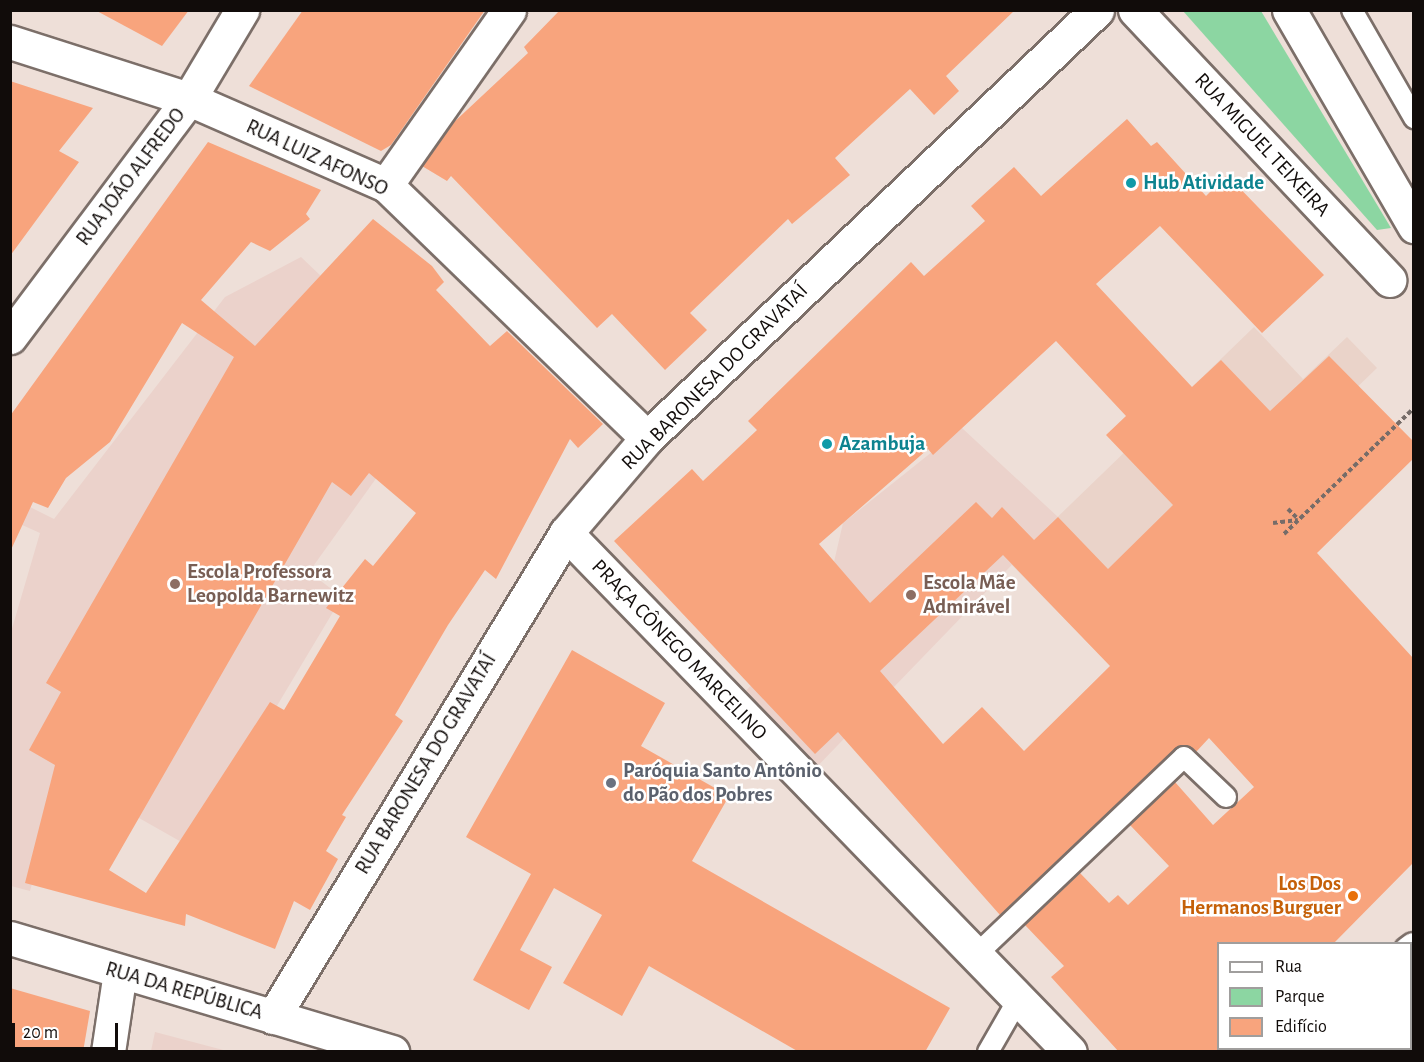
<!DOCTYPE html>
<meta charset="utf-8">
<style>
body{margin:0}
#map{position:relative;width:1424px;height:1062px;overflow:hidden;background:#eedfd8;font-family:"Alegreya Sans",sans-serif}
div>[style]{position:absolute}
.built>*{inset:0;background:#ead3c9}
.education>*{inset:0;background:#ebd2cb}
.green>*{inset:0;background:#8cd6a2}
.building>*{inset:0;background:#f8a47d}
.path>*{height:4px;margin-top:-2px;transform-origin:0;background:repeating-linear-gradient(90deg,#766c68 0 4.5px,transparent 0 7.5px)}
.roads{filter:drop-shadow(2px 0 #7c6f69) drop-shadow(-2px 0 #7c6f69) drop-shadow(0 2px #7c6f69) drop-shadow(0 -2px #7c6f69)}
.lane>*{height:20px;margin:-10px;padding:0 10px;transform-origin:10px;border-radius:10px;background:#fff}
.street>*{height:33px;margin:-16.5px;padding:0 16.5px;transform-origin:16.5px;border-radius:16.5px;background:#fff}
.secondary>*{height:33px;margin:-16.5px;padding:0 16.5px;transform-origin:16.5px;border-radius:16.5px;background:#fff}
.dots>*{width:16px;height:16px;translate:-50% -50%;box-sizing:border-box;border:3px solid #fff;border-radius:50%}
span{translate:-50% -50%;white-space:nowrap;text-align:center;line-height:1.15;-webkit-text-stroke:5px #fff;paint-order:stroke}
.street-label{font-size:21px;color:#110c0a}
.culture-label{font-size:21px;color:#0d838f;font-weight:700}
.left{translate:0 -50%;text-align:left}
.education-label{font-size:21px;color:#785e54;font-weight:700}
.worship-label{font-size:21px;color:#5b616d;font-weight:700}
.food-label{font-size:21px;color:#c56008;font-weight:700}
.right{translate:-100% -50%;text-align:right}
.frame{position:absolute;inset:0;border:12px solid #110c0a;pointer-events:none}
.legend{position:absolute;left:1217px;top:942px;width:195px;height:108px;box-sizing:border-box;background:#fff;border:2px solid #a09e9d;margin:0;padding:8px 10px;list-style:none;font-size:18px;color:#110c0a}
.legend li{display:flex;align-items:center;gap:12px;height:30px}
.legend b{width:30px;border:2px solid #a09e9d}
.scale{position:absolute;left:12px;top:1023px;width:106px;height:27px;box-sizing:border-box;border:3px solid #110c0a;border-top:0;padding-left:8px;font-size:18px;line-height:21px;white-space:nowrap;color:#110c0a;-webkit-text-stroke:4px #fff;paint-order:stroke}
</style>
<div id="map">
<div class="built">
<i style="clip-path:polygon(1254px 327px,1303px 379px,1347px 337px,1377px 368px,1090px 645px,1010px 563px)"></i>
</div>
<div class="education">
<i style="clip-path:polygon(301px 257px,323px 278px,400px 445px,309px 572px,342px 597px,192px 848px,63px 775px,30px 891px,11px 886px,11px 632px,40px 533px,11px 520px,10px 497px,54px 519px,225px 297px)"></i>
<i style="clip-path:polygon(962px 428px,1058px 517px,809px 775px,736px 701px,851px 582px,834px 562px,843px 523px)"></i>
<i style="clip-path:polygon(155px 1032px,227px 1051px,151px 1051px)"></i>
</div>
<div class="green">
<i style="clip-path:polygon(1183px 11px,1261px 11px,1391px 228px,1377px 230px)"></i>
<i style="clip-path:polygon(1413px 1014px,1413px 1051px,1374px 1051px,1410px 1048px)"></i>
</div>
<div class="building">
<i style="clip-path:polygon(95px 10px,189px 10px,162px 46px)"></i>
<i style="clip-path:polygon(303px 10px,485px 10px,391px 145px,381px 151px,249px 86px)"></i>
<i style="clip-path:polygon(560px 10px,908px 11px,1015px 10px,946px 76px,959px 91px,934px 115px,910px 89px,835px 158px,850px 175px,792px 224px,788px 219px,690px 313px,707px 330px,665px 370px,612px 314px,597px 328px,451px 176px,447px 181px,422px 166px,452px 124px,528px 53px,524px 47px)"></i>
<i style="clip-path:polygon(10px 81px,93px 108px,59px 151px,79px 162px,10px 256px)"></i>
<i style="clip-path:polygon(evenodd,1127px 119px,1151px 146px,1157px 142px,1206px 196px,1227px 175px,1324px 275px,1262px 333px,1160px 226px,1096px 284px,1192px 387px,1221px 360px,1270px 411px,1329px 356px,1413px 441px,1413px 459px,1317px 553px,1413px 658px,1413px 863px,1333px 944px,1218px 944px,1218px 1052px,1119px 1052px,1051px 977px,1064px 966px,1025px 925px,1080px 873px,1109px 903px,1118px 895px,1128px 905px,1169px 866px,1130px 825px,1175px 782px,1213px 825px,1254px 787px,1209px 738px,1196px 752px,1186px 745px,1176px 748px,1000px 915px,838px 732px,815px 754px,614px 541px,692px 469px,703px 481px,757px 430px,748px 421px,911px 262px,924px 276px,985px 221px,971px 206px,1014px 167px,1041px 196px,1127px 119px,1056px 341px,1126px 416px,1106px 435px,1173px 505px,1108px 569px,1058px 517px,1034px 540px,1002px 507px,992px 518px,976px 502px,870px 603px,819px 544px,928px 449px,933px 455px,1056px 341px,1127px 119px,1003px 555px,1110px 666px,1024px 751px,982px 707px,943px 744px,880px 671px,1003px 555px)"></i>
<i style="clip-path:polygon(evenodd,208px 142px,321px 190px,306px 214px,310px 219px,270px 251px,251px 242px,201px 300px,255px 346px,373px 219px,432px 266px,444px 282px,436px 290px,490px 346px,507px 331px,603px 424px,578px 448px,570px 439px,496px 579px,485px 570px,448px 625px,395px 715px,403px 721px,342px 815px,346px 817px,326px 851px,338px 859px,310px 910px,294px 901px,275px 949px,186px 914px,185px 926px,25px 883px,55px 765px,29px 750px,61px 692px,46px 683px,234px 357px,182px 323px,110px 442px,66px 478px,48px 508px,33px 502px,10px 552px,10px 416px,208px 142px,369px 473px,416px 513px,373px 566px,365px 559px,326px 608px,340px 616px,284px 710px,270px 702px,146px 893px,109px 870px,332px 482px,351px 496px,369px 473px)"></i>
<i style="clip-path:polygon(572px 650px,665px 703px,641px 746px,729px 796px,692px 861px,950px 1008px,925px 1052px,799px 1052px,649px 966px,622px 1016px,563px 983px,602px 915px,554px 888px,520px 950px,552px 967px,529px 1010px,473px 980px,531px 874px,466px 837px)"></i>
<i style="clip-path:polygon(10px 988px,90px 1011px,83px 1052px,10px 1052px)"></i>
</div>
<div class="path">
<i style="left:1288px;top:509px;width:14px;rotate:45deg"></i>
<i style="left:1273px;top:523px;width:25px;rotate:-7deg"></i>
<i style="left:1284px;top:534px;width:181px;rotate:-44.1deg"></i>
</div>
<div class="roads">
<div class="lane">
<i style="left:1352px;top:10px;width:125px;rotate:60.1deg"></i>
<i style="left:978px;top:953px;width:284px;rotate:-43.6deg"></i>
<i style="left:1184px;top:757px;width:58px;rotate:43.6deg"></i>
<i style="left:988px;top:1052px;width:62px;rotate:-60.1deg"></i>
</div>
<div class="street">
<i style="left:1135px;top:10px;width:371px;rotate:46.7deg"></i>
<i style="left:10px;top:42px;width:188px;rotate:17.7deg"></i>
<i style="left:189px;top:99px;width:215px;rotate:23.6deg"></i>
<i style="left:386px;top:185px;width:363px;rotate:44.1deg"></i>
<i style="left:386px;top:185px;width:214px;rotate:-54.9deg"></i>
<i style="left:566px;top:533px;width:723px;rotate:45.84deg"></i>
<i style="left:10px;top:938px;width:399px;rotate:16.6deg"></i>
<i style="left:273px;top:1017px;width:566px;rotate:-58.81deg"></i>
<i style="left:566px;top:533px;width:125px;rotate:-49.5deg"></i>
<i style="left:647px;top:438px;width:621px;rotate:-43.56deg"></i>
<i style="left:108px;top:1052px;width:81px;rotate:-81.5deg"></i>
</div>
<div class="secondary">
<i style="left:1289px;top:10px;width:250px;rotate:59.9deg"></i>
<i style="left:10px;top:337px;width:298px;rotate:-53.1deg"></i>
<i style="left:189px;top:99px;width:104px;rotate:-59.2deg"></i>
<i style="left:1410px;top:952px;width:5px;rotate:-37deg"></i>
<i style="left:1303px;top:1052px;width:5px;rotate:-53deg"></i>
</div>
</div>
<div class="dots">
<i style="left:1131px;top:183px;background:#0f9aa8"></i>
<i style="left:827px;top:444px;background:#0f9aa8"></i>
<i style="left:175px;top:584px;background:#8d6e63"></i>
<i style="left:911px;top:595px;background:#8d6e63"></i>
<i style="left:611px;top:783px;background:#6b7280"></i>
<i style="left:1353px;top:896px;background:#e8710a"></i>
</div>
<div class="street-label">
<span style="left:1262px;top:145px;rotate:47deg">RUA MIGUEL TEIXEIRA</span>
<span style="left:317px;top:158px;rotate:25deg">RUA LUIZ AFONSO</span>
<span style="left:131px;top:177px;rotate:-53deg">RUA JOÃO ALFREDO</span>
<span style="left:715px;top:377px;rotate:-45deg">RUA BARONESA DO GRAVATAÍ</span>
<span style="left:679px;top:650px;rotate:46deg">PRAÇA CÔNEGO MARCELINO</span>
<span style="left:426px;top:764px;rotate:-59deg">RUA BARONESA DO GRAVATAÍ</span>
<span style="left:184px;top:991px;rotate:16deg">RUA DA REPÚBLICA</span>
</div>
<div class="culture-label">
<span class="left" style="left:1143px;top:183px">Hub Atividade</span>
<span class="left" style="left:839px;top:444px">Azambuja</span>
</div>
<div class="education-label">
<span class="left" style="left:187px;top:584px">Escola Professora<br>Leopolda Barnewitz</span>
<span class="left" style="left:923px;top:595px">Escola Mãe<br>Admirável</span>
</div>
<div class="worship-label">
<span class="left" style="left:623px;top:783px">Paróquia Santo Antônio<br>do Pão dos Pobres</span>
</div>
<div class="food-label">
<span class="right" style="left:1341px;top:896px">Los Dos<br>Hermanos Burguer</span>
</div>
<div class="frame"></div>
<ul class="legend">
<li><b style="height:8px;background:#fff"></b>Rua</li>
<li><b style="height:16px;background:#8cd6a2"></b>Parque</li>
<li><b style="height:16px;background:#f8a47d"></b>Edifício</li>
</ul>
<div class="scale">20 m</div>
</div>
